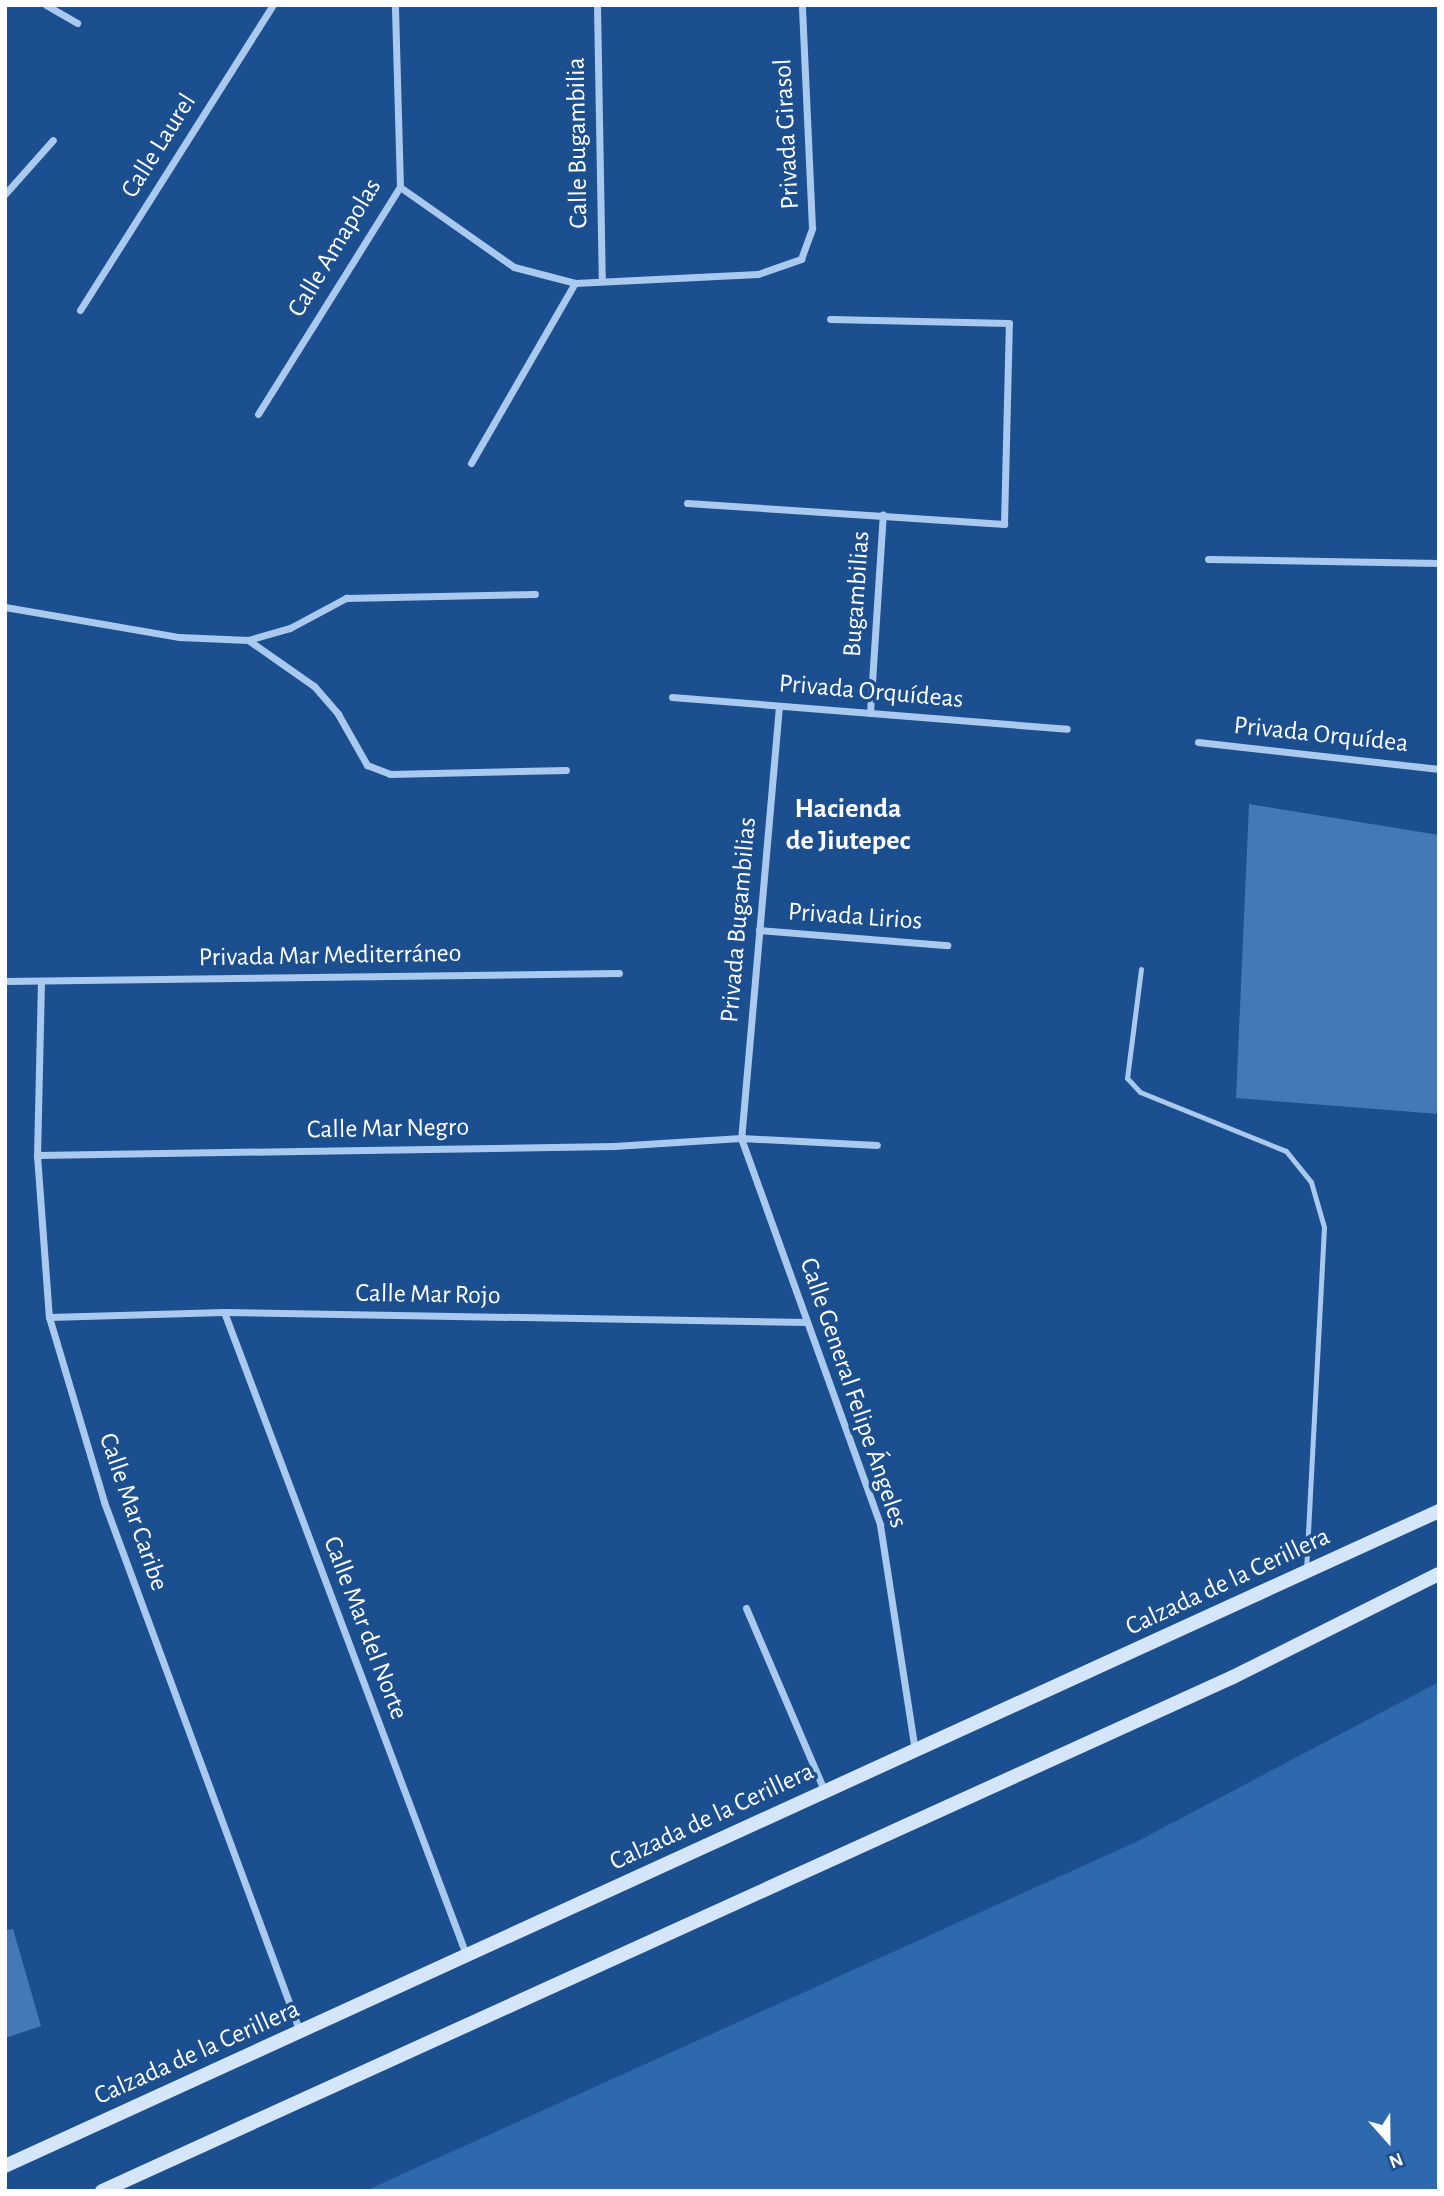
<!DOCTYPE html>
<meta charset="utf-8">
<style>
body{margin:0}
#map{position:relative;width:1444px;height:2196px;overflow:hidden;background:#1b4f8f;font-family:"Alegreya Sans",sans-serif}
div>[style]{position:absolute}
.green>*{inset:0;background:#2e69ad}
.building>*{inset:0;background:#4478b7}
.lane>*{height:5px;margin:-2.5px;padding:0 2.5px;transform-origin:2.5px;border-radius:2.5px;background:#a9c9ee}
.street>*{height:7px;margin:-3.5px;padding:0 3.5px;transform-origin:3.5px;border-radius:3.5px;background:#a9c9ee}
.secondary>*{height:14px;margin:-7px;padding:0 7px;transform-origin:7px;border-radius:7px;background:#d6e6fa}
span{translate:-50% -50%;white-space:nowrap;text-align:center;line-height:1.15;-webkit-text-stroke:7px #1b4f8f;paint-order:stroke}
.street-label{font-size:26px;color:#fff}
.neighbourhood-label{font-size:28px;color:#fff;font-weight:700}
.frame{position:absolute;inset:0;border:7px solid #fff;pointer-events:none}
.north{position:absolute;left:1353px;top:2105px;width:70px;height:70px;-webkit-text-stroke:5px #1b4f8f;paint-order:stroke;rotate:159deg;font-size:19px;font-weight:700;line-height:28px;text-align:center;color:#fff}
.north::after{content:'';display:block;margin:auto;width:24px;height:32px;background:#fff;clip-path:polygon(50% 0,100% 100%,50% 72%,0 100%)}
</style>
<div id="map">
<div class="green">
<i style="clip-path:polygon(1439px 1682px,1439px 2191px,365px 2191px,1138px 1841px)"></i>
</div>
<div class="building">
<i style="clip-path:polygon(1249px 804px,1439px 835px,1439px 1114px,1236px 1098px)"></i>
<i style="clip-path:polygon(13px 1929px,41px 2026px,5px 2038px,5px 1930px)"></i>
</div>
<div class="lane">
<i style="left:1141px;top:969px;width:110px;rotate:97.3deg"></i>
<i style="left:1127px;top:1078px;width:19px;rotate:47deg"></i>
<i style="left:1140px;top:1092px;width:157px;rotate:22deg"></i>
<i style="left:1286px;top:1151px;width:40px;rotate:51deg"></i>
<i style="left:1311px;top:1182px;width:47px;rotate:73.9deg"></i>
<i style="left:1324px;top:1227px;width:344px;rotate:93deg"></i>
</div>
<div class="street">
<i style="left:46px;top:5px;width:36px;rotate:30deg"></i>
<i style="left:597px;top:5px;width:275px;rotate:89deg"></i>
<i style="left:400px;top:187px;width:139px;rotate:35.1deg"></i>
<i style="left:514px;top:267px;width:63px;rotate:14.7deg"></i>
<i style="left:575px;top:283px;width:183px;rotate:-2.8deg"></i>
<i style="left:758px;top:274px;width:46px;rotate:-19.2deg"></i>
<i style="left:801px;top:259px;width:33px;rotate:-70deg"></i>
<i style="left:812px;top:228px;width:223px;rotate:-92.6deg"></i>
<i style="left:5px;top:194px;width:72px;rotate:-48.4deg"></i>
<i style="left:80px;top:310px;width:361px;rotate:-57.7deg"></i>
<i style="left:258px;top:414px;width:268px;rotate:-58deg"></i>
<i style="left:400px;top:187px;width:182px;rotate:-91.6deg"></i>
<i style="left:471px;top:463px;width:208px;rotate:-60deg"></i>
<i style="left:687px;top:503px;width:318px;rotate:3.8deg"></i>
<i style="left:1004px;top:524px;width:201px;rotate:-88.6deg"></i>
<i style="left:1009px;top:323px;width:179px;rotate:-178.7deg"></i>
<i style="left:1208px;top:559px;width:231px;rotate:1deg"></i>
<i style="left:5px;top:607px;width:177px;rotate:9.8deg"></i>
<i style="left:179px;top:637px;width:69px;rotate:2.5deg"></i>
<i style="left:248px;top:640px;width:44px;rotate:-15.9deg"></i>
<i style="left:290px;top:628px;width:64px;rotate:-28.2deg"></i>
<i style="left:346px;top:598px;width:189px;rotate:-1.2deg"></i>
<i style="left:248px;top:640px;width:80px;rotate:34.9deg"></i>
<i style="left:314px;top:686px;width:37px;rotate:49deg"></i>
<i style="left:338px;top:714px;width:59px;rotate:60.4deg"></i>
<i style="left:367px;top:765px;width:25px;rotate:21deg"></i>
<i style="left:390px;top:774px;width:176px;rotate:-1.3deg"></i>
<i style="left:672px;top:697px;width:396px;rotate:4.6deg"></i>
<i style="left:779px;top:706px;width:434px;rotate:95deg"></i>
<i style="left:741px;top:1138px;width:411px;rotate:70.2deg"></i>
<i style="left:880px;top:1525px;width:228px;rotate:81.2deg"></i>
<i style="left:870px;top:713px;width:199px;rotate:-86.3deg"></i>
<i style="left:1198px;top:742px;width:243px;rotate:6.4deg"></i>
<i style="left:759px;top:930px;width:189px;rotate:4.6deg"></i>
<i style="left:5px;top:981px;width:614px;rotate:-0.75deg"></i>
<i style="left:41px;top:981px;width:174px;rotate:91.3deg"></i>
<i style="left:37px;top:1155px;width:162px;rotate:85.8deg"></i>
<i style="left:49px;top:1317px;width:193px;rotate:73.4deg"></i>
<i style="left:104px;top:1502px;width:565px;rotate:69.71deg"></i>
<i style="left:37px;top:1155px;width:577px;rotate:-0.89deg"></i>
<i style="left:614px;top:1146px;width:127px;rotate:-3.6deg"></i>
<i style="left:741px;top:1138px;width:136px;rotate:2.9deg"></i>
<i style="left:224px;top:1312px;width:689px;rotate:69.36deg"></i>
<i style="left:49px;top:1317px;width:175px;rotate:-1.6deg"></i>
<i style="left:224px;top:1312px;width:583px;rotate:0.98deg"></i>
<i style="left:746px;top:1608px;width:200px;rotate:66.8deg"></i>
</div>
<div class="secondary">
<i style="left:5px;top:2166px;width:1577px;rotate:-24.55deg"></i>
<i style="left:102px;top:2191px;width:1242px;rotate:-24.44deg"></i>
<i style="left:1233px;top:1677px;width:230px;rotate:-26.6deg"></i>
</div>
<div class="street-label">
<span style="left:787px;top:134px;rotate:-93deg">Privada Girasol</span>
<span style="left:578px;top:143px;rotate:-91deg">Calle Bugambilia</span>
<span style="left:159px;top:146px;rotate:-58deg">Calle Laurel</span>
<span style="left:335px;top:248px;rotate:-59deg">Calle Amapolas</span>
<span style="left:857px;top:594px;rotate:-86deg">Bugambilias</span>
<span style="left:871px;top:692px;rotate:5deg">Privada Orquídeas</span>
<span style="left:1321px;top:735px;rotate:6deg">Privada Orquídea</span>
<span style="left:855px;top:917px;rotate:4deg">Privada Lirios</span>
<span style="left:739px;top:920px;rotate:-85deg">Privada Bugambilias</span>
<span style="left:330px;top:956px;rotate:-1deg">Privada Mar Mediterráneo</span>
<span style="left:388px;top:1129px;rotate:-1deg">Calle Mar Negro</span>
<span style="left:428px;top:1295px;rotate:1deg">Calle Mar Rojo</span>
<span style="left:853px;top:1393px;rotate:71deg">Calle General Felipe Ángeles</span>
<span style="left:133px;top:1512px;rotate:71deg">Calle Mar Caribe</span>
<span style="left:1228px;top:1582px;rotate:-25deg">Calzada de la Cerillera</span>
<span style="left:365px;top:1628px;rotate:69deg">Calle Mar del Norte</span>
<span style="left:712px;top:1817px;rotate:-25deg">Calzada de la Cerillera</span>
<span style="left:197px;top:2053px;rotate:-24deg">Calzada de la Cerillera</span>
</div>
<div class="neighbourhood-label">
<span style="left:848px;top:825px">Hacienda<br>de Jiutepec</span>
</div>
<div class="frame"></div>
<div class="north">N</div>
</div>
